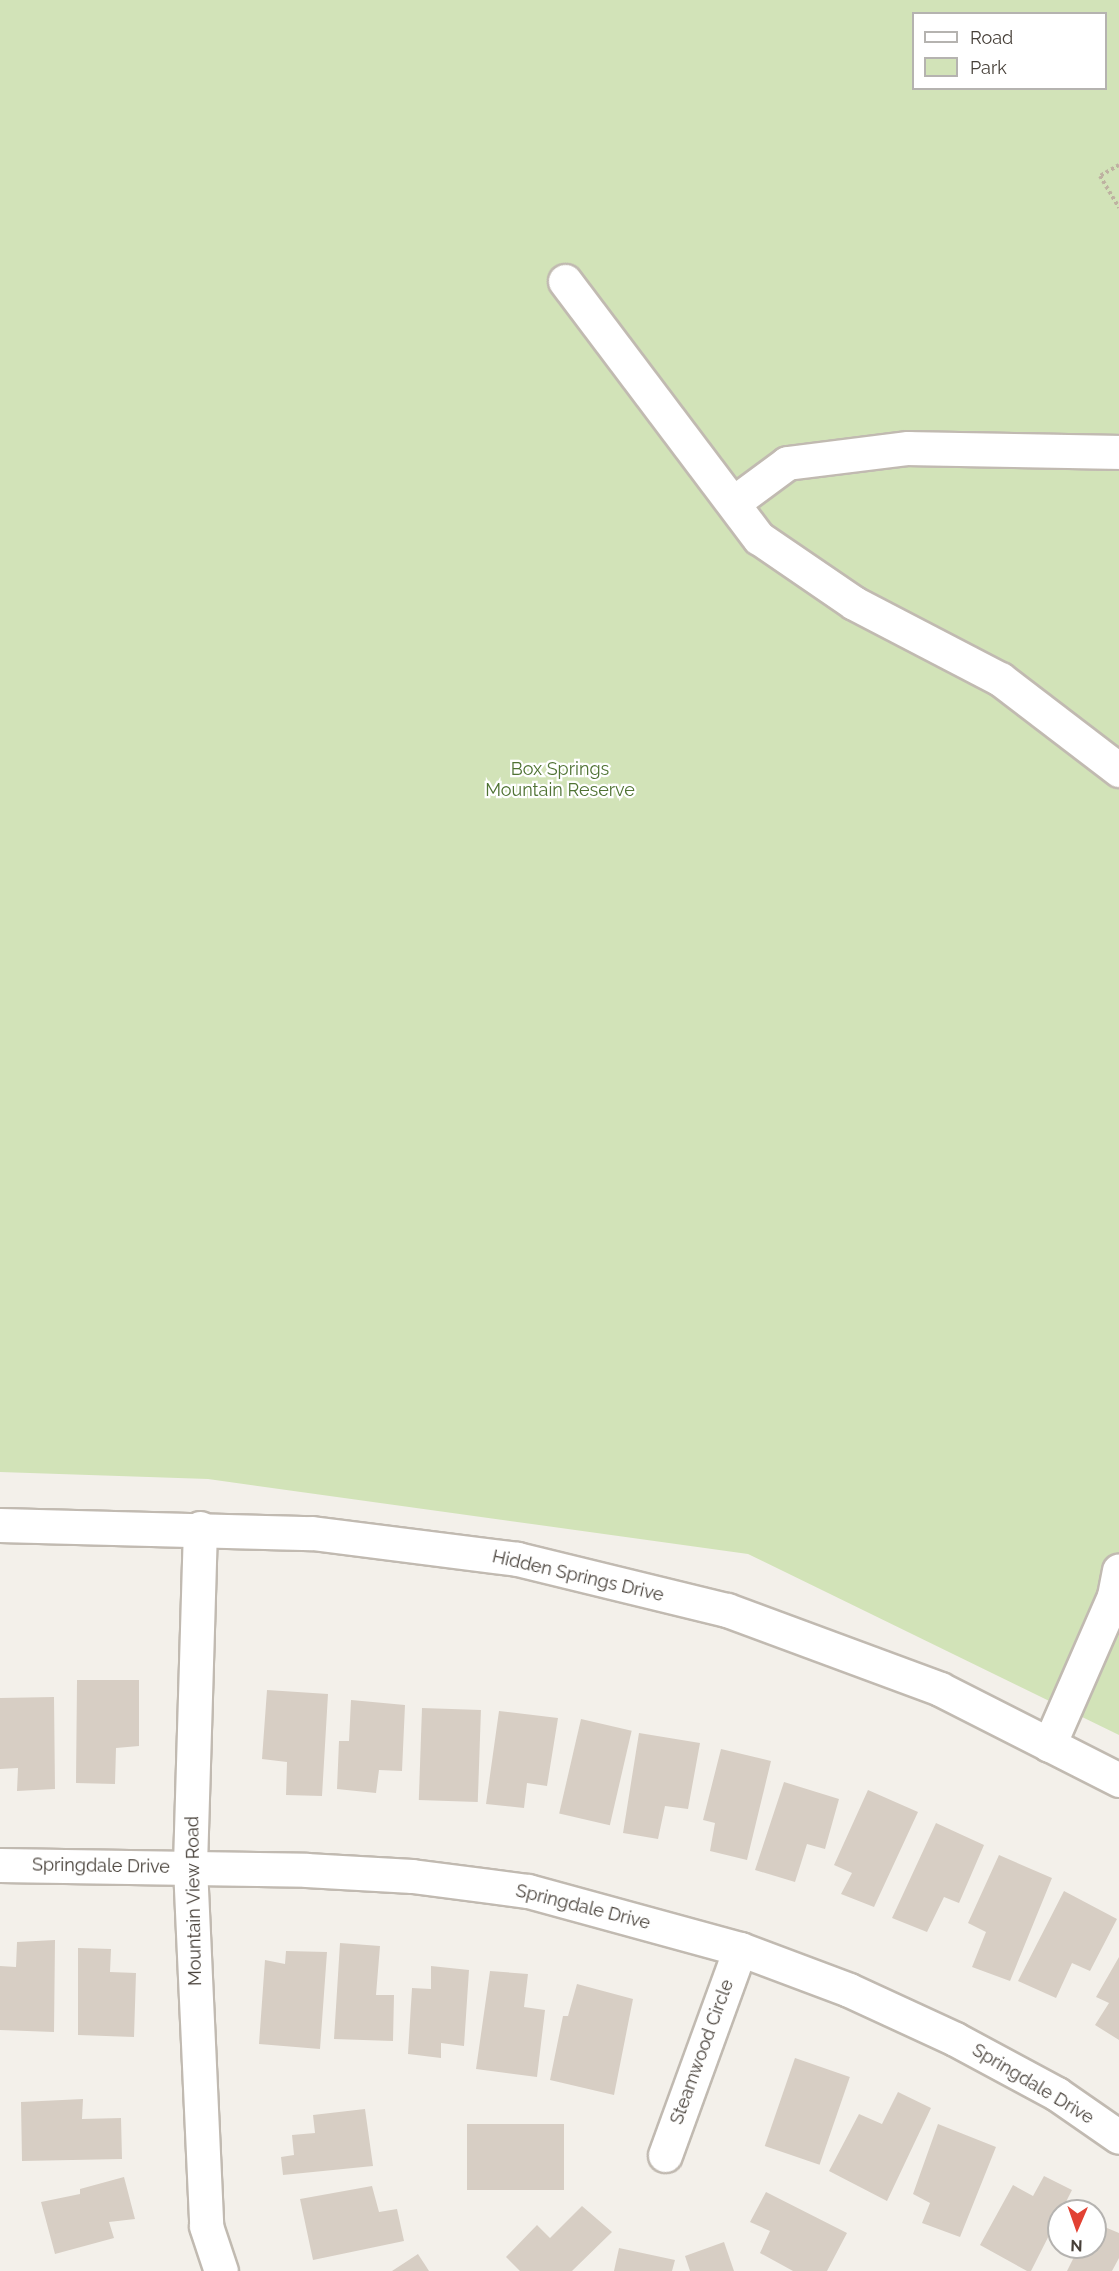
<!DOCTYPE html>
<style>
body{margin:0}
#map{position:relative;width:1119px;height:2271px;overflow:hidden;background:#f3f0ea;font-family:Raleway,sans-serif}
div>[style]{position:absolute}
.green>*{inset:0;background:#d2e3b8}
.building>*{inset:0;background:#d7cec4;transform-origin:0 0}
.path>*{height:4px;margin-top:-2px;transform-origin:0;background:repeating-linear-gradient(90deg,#beb2a1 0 3px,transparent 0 6px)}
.roads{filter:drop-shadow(2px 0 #c1bab1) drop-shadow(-2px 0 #c1bab1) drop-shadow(0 2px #c1bab1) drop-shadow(0 -2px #c1bab1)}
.minor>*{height:33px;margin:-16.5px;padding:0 16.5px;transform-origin:16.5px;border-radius:16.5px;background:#fff}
span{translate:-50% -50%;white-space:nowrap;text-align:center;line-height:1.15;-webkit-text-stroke:4.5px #fff;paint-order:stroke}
.park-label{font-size:18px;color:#4f7233}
.street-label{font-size:18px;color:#474039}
.legend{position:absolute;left:912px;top:12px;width:195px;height:78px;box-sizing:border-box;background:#fff;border:2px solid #b5b3b0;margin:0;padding:8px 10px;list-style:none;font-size:18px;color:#474039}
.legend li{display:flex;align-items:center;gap:12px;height:30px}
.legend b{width:30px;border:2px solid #b5b3b0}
.north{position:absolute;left:1047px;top:2199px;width:60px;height:60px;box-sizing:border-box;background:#fff;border:2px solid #b5b3b0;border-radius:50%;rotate:182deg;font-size:16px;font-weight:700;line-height:24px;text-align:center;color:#474039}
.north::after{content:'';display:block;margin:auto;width:21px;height:27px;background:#e24233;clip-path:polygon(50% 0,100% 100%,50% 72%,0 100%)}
</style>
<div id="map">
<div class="green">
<i style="clip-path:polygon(evenodd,0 0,1119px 0,1119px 1735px,748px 1554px,208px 1479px,0 1472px,0 0,914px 14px,1106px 14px,1106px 88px,914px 88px,914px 14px)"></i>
</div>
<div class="building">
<i style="clip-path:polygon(77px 1680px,139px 1680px,139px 1746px,116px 1748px,115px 1784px,76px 1783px)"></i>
<i style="clip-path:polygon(267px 1690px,328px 1694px,322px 1796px,286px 1795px,287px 1762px,262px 1759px)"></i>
<i style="clip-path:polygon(54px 1697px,55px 1789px,17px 1791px,18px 1768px,0 1769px,0 1698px)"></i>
<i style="clip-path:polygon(351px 1700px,405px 1705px,402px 1771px,379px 1770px,376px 1793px,337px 1789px,339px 1741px,349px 1741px)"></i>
<i style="left:422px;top:1708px;width:59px;height:92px;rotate:2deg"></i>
<i style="clip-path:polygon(499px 1711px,558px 1718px,547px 1786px,527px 1783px,524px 1808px,486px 1804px)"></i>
<i style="left:581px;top:1719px;width:52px;height:97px;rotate:13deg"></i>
<i style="clip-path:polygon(639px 1733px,700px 1743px,688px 1809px,665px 1806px,658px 1839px,623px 1833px)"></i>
<i style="clip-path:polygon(721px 1749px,771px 1761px,747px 1860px,710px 1851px,715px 1823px,703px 1820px)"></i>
<i style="clip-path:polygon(784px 1782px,839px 1799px,825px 1849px,807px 1844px,795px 1882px,755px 1870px)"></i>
<i style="clip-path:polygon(868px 1790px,918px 1812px,874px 1907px,841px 1894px,852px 1873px,834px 1865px)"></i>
<i style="clip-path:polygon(936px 1823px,984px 1845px,959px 1903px,944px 1897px,927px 1932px,892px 1918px)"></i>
<i style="clip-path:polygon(999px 1855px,1052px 1878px,1010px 1981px,972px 1967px,986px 1932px,968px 1923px)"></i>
<i style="clip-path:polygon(1064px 1891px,1117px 1919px,1090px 1971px,1072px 1963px,1056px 1998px,1018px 1981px)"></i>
<i style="clip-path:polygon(55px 1940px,54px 2032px,0 2030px,0 1966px,16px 1967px,17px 1942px)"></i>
<i style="clip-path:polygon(340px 1943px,380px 1946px,376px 1995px,394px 1995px,393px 2041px,334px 2039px)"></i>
<i style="clip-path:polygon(78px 1948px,111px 1949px,110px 1972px,136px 1973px,134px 2037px,78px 2035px)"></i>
<i style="clip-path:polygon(286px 1951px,327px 1952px,320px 2049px,259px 2044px,265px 1960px,285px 1964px)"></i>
<i style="clip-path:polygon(1119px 1957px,1119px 2040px,1095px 2025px,1109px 2003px,1096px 1997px)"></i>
<i style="clip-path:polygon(431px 1966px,469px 1970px,464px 2046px,441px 2043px,441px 2058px,408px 2054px,412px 1988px,431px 1989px)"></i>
<i style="clip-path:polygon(490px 1971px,528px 1974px,524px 2007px,545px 2010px,537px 2077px,476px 2069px)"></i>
<i style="clip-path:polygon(577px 1984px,633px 1999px,614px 2095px,550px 2080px,563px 2016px,568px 2016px)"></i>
<i style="left:795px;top:2058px;width:58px;height:93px;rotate:19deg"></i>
<i style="clip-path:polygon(898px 2092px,931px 2108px,887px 2201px,829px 2171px,859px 2114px,882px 2124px)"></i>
<i style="clip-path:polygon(83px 2099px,82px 2119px,121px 2118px,122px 2159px,22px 2161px,21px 2102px)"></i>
<i style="clip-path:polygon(365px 2109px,373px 2166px,283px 2175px,281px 2157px,294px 2155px,292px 2135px,315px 2133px,313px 2115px)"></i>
<i style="left:564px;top:2124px;width:66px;height:97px;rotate:90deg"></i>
<i style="clip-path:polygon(938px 2124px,996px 2147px,960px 2237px,922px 2223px,930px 2203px,913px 2194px)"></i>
<i style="clip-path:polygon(1044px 2176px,1072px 2190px,1031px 2271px,1027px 2271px,980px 2245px,1013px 2185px,1033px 2196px)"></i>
<i style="clip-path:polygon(124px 2177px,135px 2219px,109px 2222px,114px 2238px,55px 2254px,41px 2202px,80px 2194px,80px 2189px)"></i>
<i style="clip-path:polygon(372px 2186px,379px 2212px,397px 2209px,404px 2241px,313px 2260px,300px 2199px)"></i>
<i style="clip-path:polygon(766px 2192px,847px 2233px,827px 2271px,793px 2271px,760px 2253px,770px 2231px,750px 2222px)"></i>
<i style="clip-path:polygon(582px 2206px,612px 2232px,572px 2271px,520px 2271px,506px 2257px,537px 2225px,550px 2238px)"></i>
<i style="clip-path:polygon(1095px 2223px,1119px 2233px,1119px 2258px,1112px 2271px,1067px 2271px,1079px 2247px,1095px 2247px)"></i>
<i style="clip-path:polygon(724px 2242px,734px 2271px,690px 2271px,685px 2256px)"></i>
<i style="clip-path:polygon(619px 2248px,675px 2260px,672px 2271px,614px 2271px)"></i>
<i style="clip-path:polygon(418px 2254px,429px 2271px,392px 2271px)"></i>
</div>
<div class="path">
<i style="left:1119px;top:165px;width:22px;rotate:150deg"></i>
<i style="left:1100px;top:176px;width:37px;rotate:59deg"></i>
</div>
<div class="roads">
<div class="minor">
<i style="left:565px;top:281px;width:322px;rotate:53deg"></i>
<i style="left:759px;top:538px;width:115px;rotate:34.4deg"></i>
<i style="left:854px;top:603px;width:165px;rotate:27.5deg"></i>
<i style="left:1000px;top:679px;width:150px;rotate:37.4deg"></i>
<i style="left:733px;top:503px;width:67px;rotate:-36.5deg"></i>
<i style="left:787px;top:463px;width:122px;rotate:-7.1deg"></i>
<i style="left:908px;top:448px;width:211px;rotate:1.1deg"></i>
<i style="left:0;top:1525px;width:312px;rotate:1.5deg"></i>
<i style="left:312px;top:1533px;width:207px;rotate:7.2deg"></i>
<i style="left:517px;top:1559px;width:216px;rotate:13.7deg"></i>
<i style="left:727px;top:1610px;width:227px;rotate:20.3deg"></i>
<i style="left:940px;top:1689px;width:201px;rotate:26.9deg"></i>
<i style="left:200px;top:1528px;width:339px;rotate:91.7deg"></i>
<i style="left:190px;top:1867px;width:359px;rotate:87.4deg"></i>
<i style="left:206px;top:2226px;width:47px;rotate:71.6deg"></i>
<i style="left:1049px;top:1745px;width:163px;rotate:-66.4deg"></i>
<i style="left:1114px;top:1596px;width:26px;rotate:-79deg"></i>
<i style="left:0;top:1865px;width:306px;rotate:0.9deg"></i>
<i style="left:306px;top:1870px;width:106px;rotate:3.2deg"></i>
<i style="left:412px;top:1876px;width:117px;rotate:7.4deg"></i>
<i style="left:528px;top:1891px;width:220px;rotate:15.3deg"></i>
<i style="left:740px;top:1949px;width:116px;rotate:20.6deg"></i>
<i style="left:849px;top:1990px;width:117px;rotate:24.8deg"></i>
<i style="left:955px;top:2039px;width:116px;rotate:28.3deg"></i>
<i style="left:1057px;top:2094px;width:75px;rotate:34.7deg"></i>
<i style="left:665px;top:2155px;width:219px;rotate:-70deg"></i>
</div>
</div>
<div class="park-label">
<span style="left:560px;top:780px">Box Springs<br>Mountain Reserve</span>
</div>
<div class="street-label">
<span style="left:578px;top:1576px;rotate:13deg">Hidden Springs Drive</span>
<span style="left:101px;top:1866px;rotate:1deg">Springdale Drive</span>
<span style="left:194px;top:1901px;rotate:-91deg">Mountain View Road</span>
<span style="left:583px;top:1907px;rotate:14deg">Springdale Drive</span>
<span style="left:702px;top:2052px;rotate:-70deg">Steamwood Circle</span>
<span style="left:1033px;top:2084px;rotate:31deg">Springdale Drive</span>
</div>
<ul class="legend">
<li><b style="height:8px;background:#fff"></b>Road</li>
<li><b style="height:16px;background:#d2e3b8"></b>Park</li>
</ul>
<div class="north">N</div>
</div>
